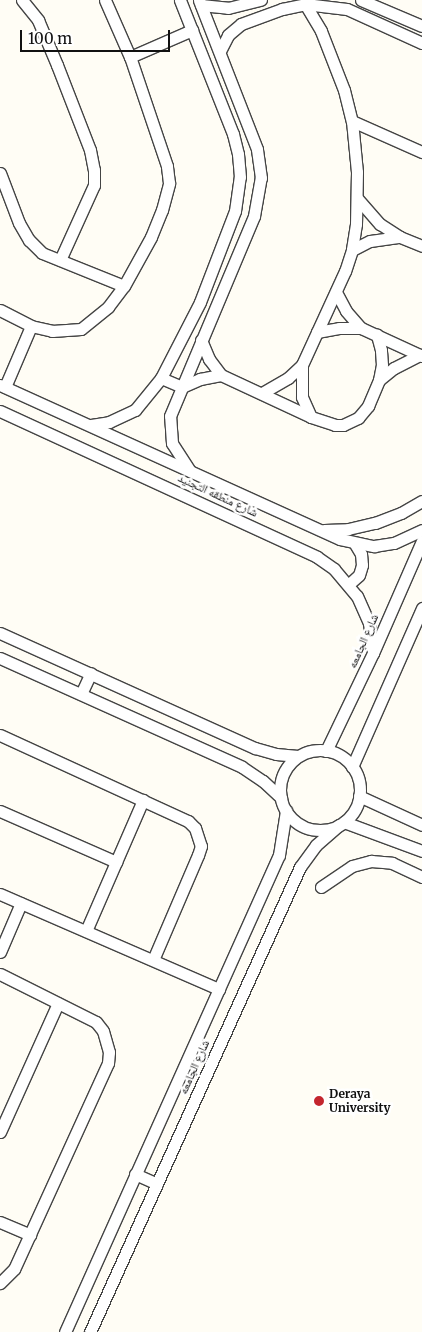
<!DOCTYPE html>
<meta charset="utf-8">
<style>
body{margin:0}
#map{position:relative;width:422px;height:1332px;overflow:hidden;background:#fffdf5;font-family:Merriweather,"Noto Naskh Arabic",serif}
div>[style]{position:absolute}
.roads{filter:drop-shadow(1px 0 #444) drop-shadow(-1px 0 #444) drop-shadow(0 1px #444) drop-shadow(0 -1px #444)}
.minor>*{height:11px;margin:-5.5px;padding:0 5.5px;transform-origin:5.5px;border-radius:5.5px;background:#fff}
.minor>.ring{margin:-5.5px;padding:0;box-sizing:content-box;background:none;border:11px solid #fff;border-radius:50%}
.dots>*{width:14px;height:14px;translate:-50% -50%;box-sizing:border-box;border:2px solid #fff;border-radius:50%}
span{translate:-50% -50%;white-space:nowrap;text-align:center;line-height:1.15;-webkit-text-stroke:5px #fff;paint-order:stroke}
.street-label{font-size:12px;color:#111}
.poi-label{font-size:12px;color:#111;font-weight:700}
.left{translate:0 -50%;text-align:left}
.scale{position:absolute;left:20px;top:30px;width:150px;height:22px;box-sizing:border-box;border:2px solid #111;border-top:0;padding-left:6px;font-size:15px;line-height:18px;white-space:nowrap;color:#111;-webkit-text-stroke:4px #fff;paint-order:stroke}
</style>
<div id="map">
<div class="roads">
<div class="minor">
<i style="left:22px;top:0;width:26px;rotate:51deg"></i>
<i style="left:38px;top:20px;width:49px;rotate:67.1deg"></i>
<i style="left:57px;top:65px;width:91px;rotate:68.8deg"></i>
<i style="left:90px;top:150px;width:20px;rotate:79deg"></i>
<i style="left:94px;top:170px;width:15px;rotate:90deg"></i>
<i style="left:94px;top:185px;width:82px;rotate:114.4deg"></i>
<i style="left:361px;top:0;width:66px;rotate:23.1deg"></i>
<i style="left:305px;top:4px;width:31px;rotate:59deg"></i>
<i style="left:321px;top:31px;width:63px;rotate:68.7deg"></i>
<i style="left:344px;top:90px;width:32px;rotate:76deg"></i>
<i style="left:352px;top:121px;width:51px;rotate:84.4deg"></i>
<i style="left:357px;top:172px;width:52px;rotate:91.1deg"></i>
<i style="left:356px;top:224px;width:26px;rotate:99deg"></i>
<i style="left:352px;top:250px;width:22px;rotate:108deg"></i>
<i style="left:345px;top:271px;width:103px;rotate:114.6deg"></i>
<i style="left:302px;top:365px;width:32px;rotate:90deg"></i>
<i style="left:302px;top:397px;width:22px;rotate:66deg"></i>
<i style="left:201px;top:5px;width:27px;rotate:6deg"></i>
<i style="left:228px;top:8px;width:34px;rotate:-14deg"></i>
<i style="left:220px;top:51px;width:18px;rotate:-63deg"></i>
<i style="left:228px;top:35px;width:17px;rotate:-40deg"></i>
<i style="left:241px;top:24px;width:44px;rotate:-20.1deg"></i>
<i style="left:282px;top:9px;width:24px;rotate:-12deg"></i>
<i style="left:305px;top:4px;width:42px;rotate:6.8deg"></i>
<i style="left:347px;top:9px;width:82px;rotate:24.4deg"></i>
<i style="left:130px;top:57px;width:68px;rotate:-23.5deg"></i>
<i style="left:352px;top:121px;width:77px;rotate:23.9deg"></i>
<i style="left:0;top:173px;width:53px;rotate:69.2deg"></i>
<i style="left:19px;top:223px;width:20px;rotate:60deg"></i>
<i style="left:29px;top:240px;width:18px;rotate:45deg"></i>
<i style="left:42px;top:253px;width:88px;rotate:21.9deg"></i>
<i style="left:357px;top:198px;width:35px;rotate:49deg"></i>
<i style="left:380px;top:224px;width:24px;rotate:33deg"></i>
<i style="left:400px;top:237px;width:24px;rotate:22deg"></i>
<i style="left:352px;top:250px;width:20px;rotate:-27deg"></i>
<i style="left:370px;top:241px;width:30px;rotate:-8deg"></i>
<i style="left:336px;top:292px;width:21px;rotate:62deg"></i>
<i style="left:346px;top:311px;width:23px;rotate:49deg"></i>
<i style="left:361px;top:328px;width:67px;rotate:24.7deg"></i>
<i style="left:0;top:310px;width:35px;rotate:27deg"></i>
<i style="left:31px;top:326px;width:22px;rotate:13deg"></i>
<i style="left:52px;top:331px;width:29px;rotate:-4deg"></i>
<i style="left:81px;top:329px;width:35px;rotate:-39deg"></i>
<i style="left:108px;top:307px;width:26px;rotate:-53deg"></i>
<i style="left:124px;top:286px;width:56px;rotate:-61.1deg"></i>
<i style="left:151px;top:237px;width:29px;rotate:-68deg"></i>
<i style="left:162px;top:210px;width:28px;rotate:-75deg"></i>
<i style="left:169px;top:183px;width:17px;rotate:-97deg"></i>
<i style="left:167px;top:166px;width:115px;rotate:-108.7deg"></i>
<i style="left:130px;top:57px;width:62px;rotate:-113.7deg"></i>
<i style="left:317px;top:332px;width:22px;rotate:-10deg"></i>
<i style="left:339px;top:328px;width:22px"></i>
<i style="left:201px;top:340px;width:21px;rotate:67deg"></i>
<i style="left:209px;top:359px;width:20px;rotate:53deg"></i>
<i style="left:221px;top:375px;width:99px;rotate:25deg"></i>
<i style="left:311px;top:417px;width:25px;rotate:18deg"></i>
<i style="left:335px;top:425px;width:8px"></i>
<i style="left:343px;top:425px;width:17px;rotate:-25deg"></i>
<i style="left:358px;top:418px;width:16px;rotate:-50deg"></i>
<i style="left:368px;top:406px;width:28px;rotate:-67deg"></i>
<i style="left:379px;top:380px;width:15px;rotate:-79deg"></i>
<i style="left:382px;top:365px;width:15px;rotate:-94deg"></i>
<i style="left:381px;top:350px;width:16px;rotate:-105deg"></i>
<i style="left:161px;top:378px;width:23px;rotate:23deg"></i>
<i style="left:182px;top:387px;width:20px;rotate:-24deg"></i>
<i style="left:200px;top:379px;width:21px;rotate:-11deg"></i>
<i style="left:379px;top:380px;width:19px;rotate:-39deg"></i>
<i style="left:394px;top:368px;width:29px;rotate:-27deg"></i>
<i style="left:0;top:385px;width:373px;rotate:24.4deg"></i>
<i style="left:340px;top:539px;width:35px;rotate:12deg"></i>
<i style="left:374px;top:546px;width:20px;rotate:-9deg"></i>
<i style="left:394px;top:543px;width:31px;rotate:-25deg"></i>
<i style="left:5px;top:387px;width:66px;rotate:-66.9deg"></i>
<i style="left:262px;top:393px;width:30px;rotate:-30deg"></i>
<i style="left:288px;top:378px;width:19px;rotate:-43deg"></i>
<i style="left:0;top:411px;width:349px;rotate:24.7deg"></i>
<i style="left:317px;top:557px;width:21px;rotate:35deg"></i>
<i style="left:334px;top:569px;width:35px;rotate:50deg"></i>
<i style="left:357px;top:596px;width:30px;rotate:66deg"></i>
<i style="left:369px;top:623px;width:30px;rotate:82deg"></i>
<i style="left:91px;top:425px;width:18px;rotate:-9deg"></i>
<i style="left:109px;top:422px;width:29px;rotate:-25deg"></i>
<i style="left:135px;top:410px;width:41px;rotate:-50.9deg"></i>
<i style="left:161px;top:378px;width:85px;rotate:-62.8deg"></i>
<i style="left:200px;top:302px;width:97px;rotate:-69deg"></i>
<i style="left:235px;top:211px;width:34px;rotate:-82deg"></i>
<i style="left:240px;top:177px;width:23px;rotate:-95deg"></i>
<i style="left:238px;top:154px;width:21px;rotate:-104deg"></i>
<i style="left:233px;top:134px;width:144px;rotate:-111.6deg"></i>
<i style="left:190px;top:471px;width:33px;rotate:-123deg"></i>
<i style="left:172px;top:443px;width:27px;rotate:-94deg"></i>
<i style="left:170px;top:416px;width:217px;rotate:-67.2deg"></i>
<i style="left:254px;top:216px;width:39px;rotate:-80deg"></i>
<i style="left:261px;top:178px;width:29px;rotate:-98deg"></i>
<i style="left:257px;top:149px;width:160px;rotate:-111.3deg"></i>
<i style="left:324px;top:530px;width:24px;rotate:-2deg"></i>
<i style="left:348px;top:529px;width:28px;rotate:-13deg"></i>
<i style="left:375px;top:523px;width:28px;rotate:-21deg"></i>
<i style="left:401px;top:513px;width:24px;rotate:-30deg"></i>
<i style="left:349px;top:584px;width:13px;rotate:-42deg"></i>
<i style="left:359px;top:575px;width:10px;rotate:-73deg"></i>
<i style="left:362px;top:565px;width:11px;rotate:-95deg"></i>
<i style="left:361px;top:554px;width:12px;rotate:-121deg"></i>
<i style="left:0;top:633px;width:280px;rotate:24.3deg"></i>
<i style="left:255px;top:748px;width:22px;rotate:16deg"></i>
<i style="left:276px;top:754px;width:22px;rotate:5deg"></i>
<i style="left:0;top:658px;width:265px;rotate:24.2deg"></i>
<i style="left:242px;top:767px;width:25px;rotate:34deg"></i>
<i style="left:263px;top:781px;width:25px;rotate:43deg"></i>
<i style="left:81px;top:694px;width:23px;rotate:-65deg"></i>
<i style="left:0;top:735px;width:207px;rotate:24.6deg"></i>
<i style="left:188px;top:821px;width:10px;rotate:45deg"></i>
<i style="left:195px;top:828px;width:19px;rotate:72deg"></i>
<i style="left:201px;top:846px;width:9px;rotate:108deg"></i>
<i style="left:198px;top:855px;width:114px;rotate:113.2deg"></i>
<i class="ring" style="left:280px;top:750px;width:69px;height:69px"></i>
<i style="left:326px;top:751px;width:109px;rotate:-64.4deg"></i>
<i style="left:373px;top:653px;width:122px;rotate:-66.4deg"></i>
<i style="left:352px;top:767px;width:174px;rotate:-66.2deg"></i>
<i style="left:359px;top:796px;width:69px;rotate:24.7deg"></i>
<i style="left:0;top:811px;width:127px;rotate:23.7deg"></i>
<i style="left:344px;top:822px;width:83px;rotate:20.4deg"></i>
<i style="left:321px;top:887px;width:37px;rotate:-34deg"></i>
<i style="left:352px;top:866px;width:20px;rotate:-15deg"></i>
<i style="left:371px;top:861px;width:21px;rotate:5deg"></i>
<i style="left:392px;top:863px;width:33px;rotate:25deg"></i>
<i style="left:0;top:894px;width:239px;rotate:23.5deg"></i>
<i style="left:86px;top:931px;width:143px;rotate:-66.5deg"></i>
<i style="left:0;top:952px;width:53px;rotate:-66.8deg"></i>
<i style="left:0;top:974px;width:107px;rotate:26.6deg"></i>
<i style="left:96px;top:1022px;width:11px;rotate:52deg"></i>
<i style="left:103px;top:1031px;width:22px;rotate:74deg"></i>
<i style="left:109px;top:1052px;width:11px;rotate:95deg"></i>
<i style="left:108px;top:1063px;width:226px;rotate:114.5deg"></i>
<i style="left:14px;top:1269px;width:20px;rotate:135deg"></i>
<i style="left:0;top:1132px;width:141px;rotate:-65.8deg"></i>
<i style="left:135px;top:1174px;width:24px;rotate:24deg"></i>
<i style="left:0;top:1222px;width:33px;rotate:23deg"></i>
<i style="left:65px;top:1332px;width:523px;rotate:-65.84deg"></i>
<i style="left:279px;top:855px;width:45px;rotate:-81deg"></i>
<i style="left:90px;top:1332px;width:510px;rotate:-65.7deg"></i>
<i style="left:300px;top:867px;width:27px;rotate:-54deg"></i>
<i style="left:316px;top:845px;width:30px;rotate:-41deg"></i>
</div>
</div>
<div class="dots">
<i style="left:319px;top:1101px;background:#c4262e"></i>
</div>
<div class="street-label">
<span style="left:218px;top:495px;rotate:25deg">شارع منطقه التجنيد</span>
<span style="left:363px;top:641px;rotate:-66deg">شارع الجامعه</span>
<span style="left:194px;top:1067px;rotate:-66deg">شارع الجامعه</span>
</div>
<div class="poi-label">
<span class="left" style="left:329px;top:1101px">Deraya<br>University</span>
</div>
<div class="scale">100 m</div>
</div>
